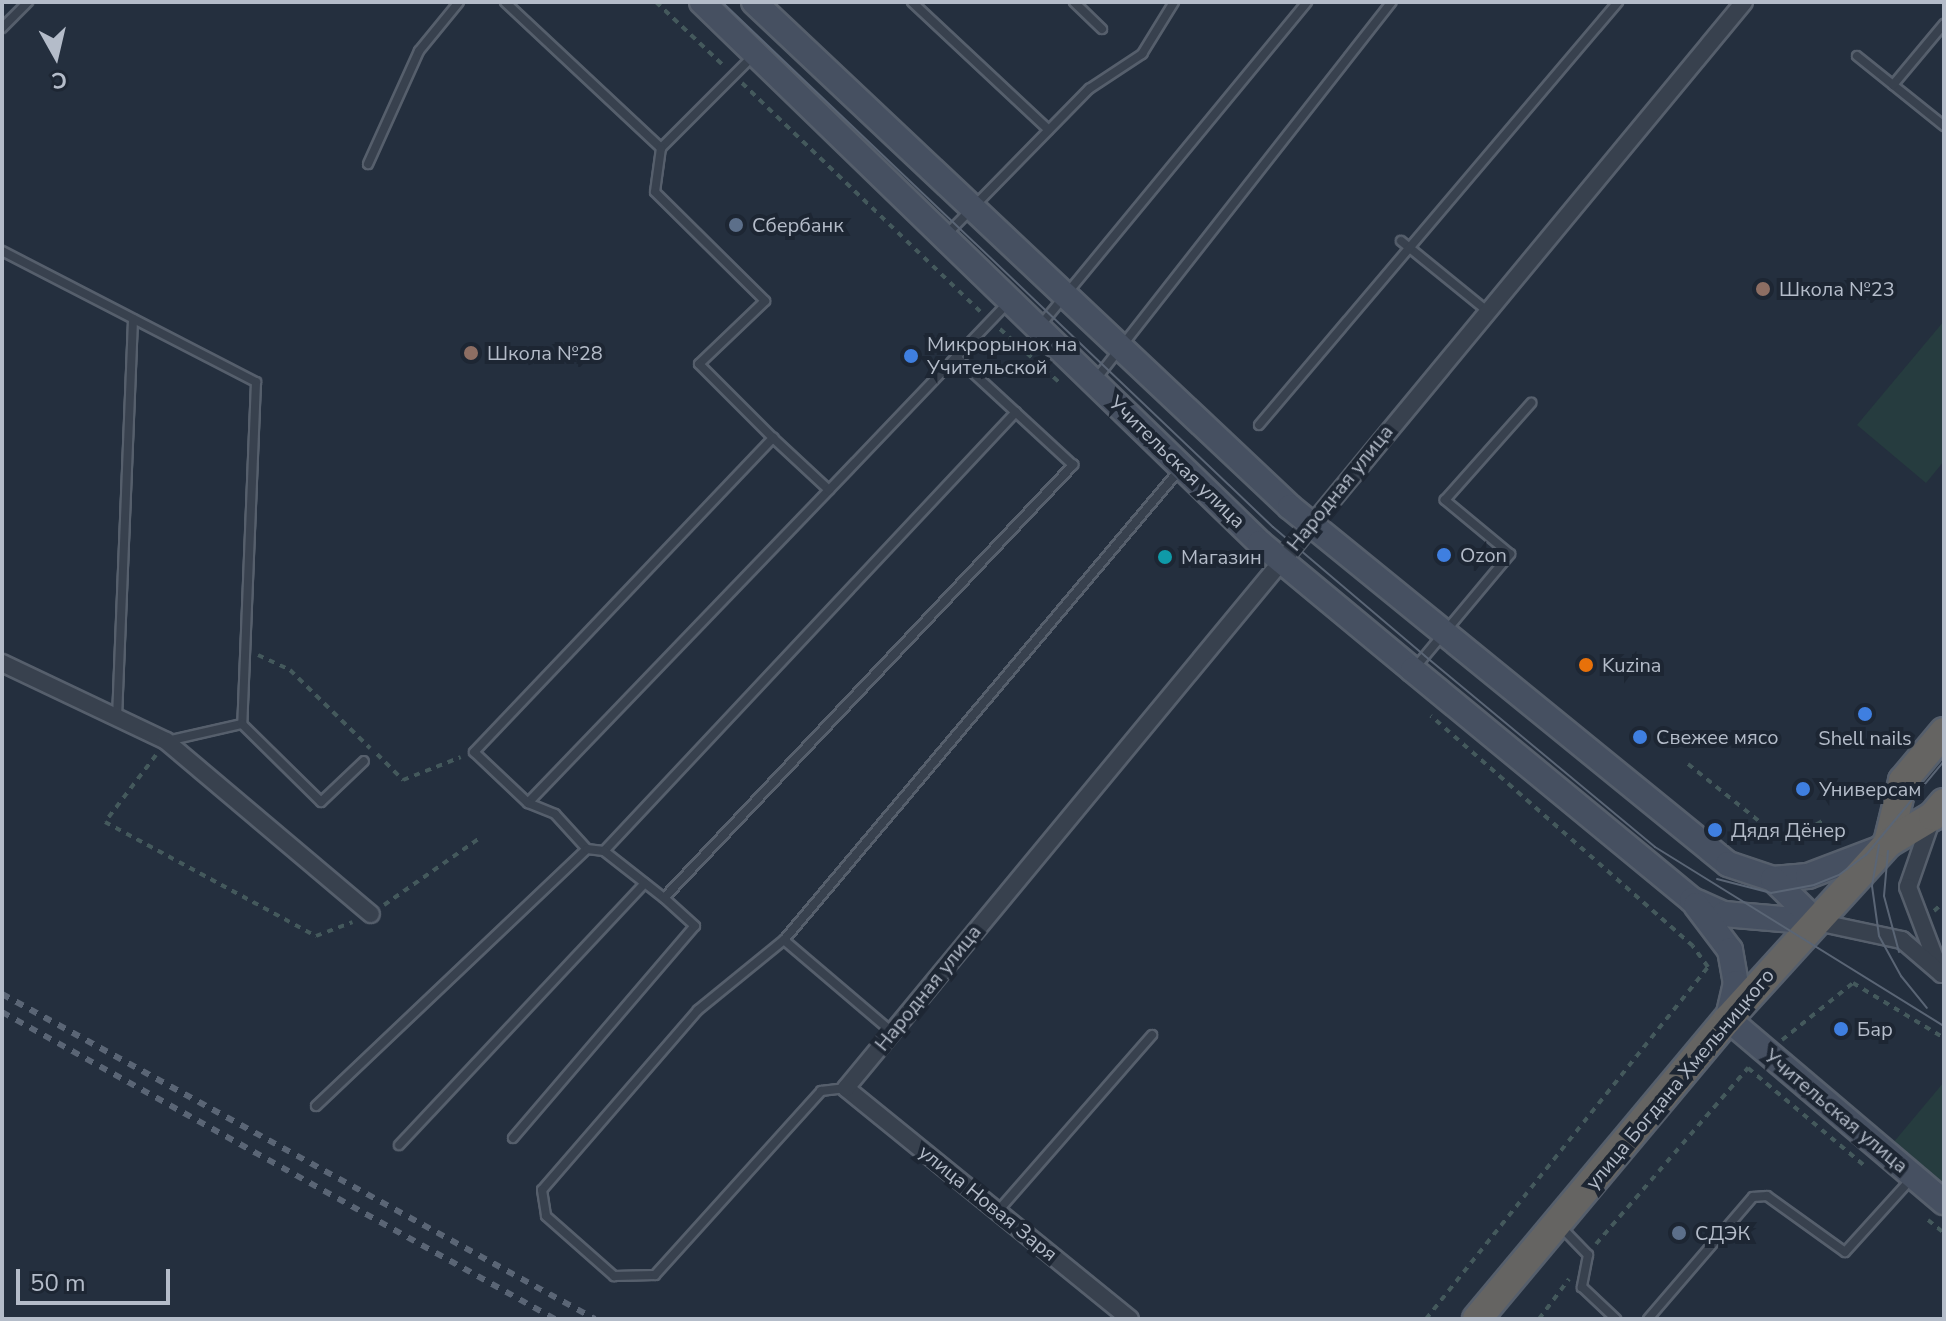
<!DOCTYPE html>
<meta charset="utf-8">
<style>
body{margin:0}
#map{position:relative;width:1946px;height:1321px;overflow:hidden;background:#242f3e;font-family:"Nunito Sans",sans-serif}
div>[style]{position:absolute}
.green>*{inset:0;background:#263c3f}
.path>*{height:4px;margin-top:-2px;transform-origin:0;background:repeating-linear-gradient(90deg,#44595c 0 6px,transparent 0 12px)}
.roads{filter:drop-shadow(2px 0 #565f6c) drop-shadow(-2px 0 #565f6c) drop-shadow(0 2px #565f6c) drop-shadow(0 -2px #565f6c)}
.service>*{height:8px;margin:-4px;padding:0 4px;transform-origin:4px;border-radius:4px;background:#38414e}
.minor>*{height:16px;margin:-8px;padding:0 8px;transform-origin:8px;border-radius:8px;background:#38414e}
.secondary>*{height:24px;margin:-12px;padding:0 12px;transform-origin:12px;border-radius:12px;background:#465061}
.trunk>*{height:28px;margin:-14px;padding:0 14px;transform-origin:14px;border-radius:14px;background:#656462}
.tram>*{height:2px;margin:-1px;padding:0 1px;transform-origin:1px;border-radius:1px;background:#5a6575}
.rail>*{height:6px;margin-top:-3px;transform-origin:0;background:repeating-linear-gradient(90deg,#5a6575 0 8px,transparent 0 16px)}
.dots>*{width:22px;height:22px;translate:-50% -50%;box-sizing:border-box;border:4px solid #1d2633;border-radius:50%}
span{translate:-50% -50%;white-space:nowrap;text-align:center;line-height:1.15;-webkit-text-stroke:8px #1d2633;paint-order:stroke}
.poi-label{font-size:20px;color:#b4bcc9}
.left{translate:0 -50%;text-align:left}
.street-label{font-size:20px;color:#b4bcc9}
.frame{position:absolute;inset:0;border:4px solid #b4bcc9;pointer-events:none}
.north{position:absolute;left:16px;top:16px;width:80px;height:80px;-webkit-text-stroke:6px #1d2633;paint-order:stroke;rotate:172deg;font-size:22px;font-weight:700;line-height:32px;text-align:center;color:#b4bcc9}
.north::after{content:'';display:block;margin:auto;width:28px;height:36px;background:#b4bcc9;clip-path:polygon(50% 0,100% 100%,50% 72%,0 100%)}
.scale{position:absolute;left:16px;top:1269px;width:154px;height:36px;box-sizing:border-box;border:4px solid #b4bcc9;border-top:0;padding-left:10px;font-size:24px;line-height:28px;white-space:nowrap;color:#b4bcc9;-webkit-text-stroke:6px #1d2633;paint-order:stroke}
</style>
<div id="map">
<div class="green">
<i style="clip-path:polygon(1944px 321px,1944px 461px,1926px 483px,1857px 425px)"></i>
<i style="clip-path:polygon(1944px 1082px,1944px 1186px,1893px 1143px)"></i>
</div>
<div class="path">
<i style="left:656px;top:2px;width:93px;rotate:43.3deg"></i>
<i style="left:742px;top:83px;width:331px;rotate:43.8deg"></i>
<i style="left:1000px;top:329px;width:82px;rotate:42deg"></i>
<i style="left:258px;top:655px;width:35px;rotate:25deg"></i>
<i style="left:290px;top:670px;width:112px;rotate:44.3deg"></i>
<i style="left:377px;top:754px;width:37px;rotate:45deg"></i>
<i style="left:403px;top:780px;width:62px;rotate:-21.6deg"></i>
<i style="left:156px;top:755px;width:84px;rotate:127.3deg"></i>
<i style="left:105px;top:822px;width:240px;rotate:28.4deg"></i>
<i style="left:316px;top:936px;width:39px;rotate:-21deg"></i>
<i style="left:1688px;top:764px;width:124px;rotate:38.8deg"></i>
<i style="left:1785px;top:842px;width:45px;rotate:-29.4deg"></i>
<i style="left:384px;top:905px;width:118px;rotate:-35deg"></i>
<i style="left:1934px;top:911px;width:13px;rotate:-42deg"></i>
<i style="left:1782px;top:1040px;width:91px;rotate:-38.8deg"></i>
<i style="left:1853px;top:983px;width:106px;rotate:31.1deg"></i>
<i style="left:1928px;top:1220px;width:21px;rotate:39deg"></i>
<i style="left:1596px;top:1244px;width:233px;rotate:-49.2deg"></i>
<i style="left:1748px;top:1068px;width:155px;rotate:40deg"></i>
<i style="left:1426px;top:1319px;width:451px;rotate:-51.3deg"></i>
<i style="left:1708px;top:967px;width:26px;rotate:-126deg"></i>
<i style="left:1693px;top:946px;width:349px;rotate:-138.7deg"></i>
<i style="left:1539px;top:1319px;width:50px;rotate:-53.1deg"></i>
</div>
<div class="roads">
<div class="service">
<i style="left:505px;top:2px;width:214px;rotate:43.1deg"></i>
<i style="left:661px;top:148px;width:129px;rotate:-45deg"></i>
<i style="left:912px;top:2px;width:187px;rotate:43.1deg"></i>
<i style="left:1074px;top:2px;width:39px;rotate:44deg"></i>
<i style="left:2px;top:28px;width:37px;rotate:-45deg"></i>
<i style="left:1857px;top:56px;width:112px;rotate:38.8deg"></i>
<i style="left:1893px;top:85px;width:80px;rotate:-50.1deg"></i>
<i style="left:661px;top:148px;width:44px;rotate:97.8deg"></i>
<i style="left:655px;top:192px;width:155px;rotate:44.7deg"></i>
<i style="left:765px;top:301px;width:91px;rotate:136.3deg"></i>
<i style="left:699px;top:364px;width:105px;rotate:45deg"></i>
<i style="left:368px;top:164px;width:124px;rotate:-65.7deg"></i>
<i style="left:419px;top:51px;width:63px;rotate:-50.8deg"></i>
<i style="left:945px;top:236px;width:206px;rotate:-45.6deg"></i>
<i style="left:1089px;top:89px;width:64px;rotate:-33.4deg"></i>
<i style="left:1142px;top:54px;width:61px;rotate:-58.4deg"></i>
<i style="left:1401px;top:241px;width:109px;rotate:39.1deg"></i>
<i style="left:2px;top:251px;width:286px;rotate:27.3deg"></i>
<i style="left:256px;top:382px;width:342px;rotate:92.3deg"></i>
<i style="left:1040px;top:326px;width:420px;rotate:-50.5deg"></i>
<i style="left:1096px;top:379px;width:479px;rotate:-51.9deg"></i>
<i style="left:1259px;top:425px;width:555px;rotate:-49.68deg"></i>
<i style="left:829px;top:490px;width:434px;rotate:133.9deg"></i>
<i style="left:528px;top:803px;width:74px;rotate:-136.6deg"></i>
<i style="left:474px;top:752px;width:434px;rotate:-46.4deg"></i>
<i style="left:773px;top:438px;width:76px;rotate:42.9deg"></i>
<i style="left:829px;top:490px;width:259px;rotate:-46.3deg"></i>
<i style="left:1414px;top:669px;width:150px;rotate:-50.1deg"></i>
<i style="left:1510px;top:554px;width:85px;rotate:-140.3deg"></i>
<i style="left:1445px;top:500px;width:130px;rotate:-48.4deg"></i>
<i style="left:117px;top:718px;width:399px;rotate:-87.7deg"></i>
<i style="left:167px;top:741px;width:77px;rotate:-12.8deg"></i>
<i style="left:242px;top:724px;width:111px;rotate:44.6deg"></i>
<i style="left:321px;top:802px;width:59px;rotate:-43.6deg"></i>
<i style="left:528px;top:803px;width:29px;rotate:22deg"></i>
<i style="left:555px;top:814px;width:47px;rotate:47.6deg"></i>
<i style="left:604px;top:851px;width:602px;rotate:-46.82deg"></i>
<i style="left:784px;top:940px;width:111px;rotate:140.9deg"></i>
<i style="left:698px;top:1010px;width:238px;rotate:130.9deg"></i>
<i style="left:542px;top:1190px;width:26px;rotate:81deg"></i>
<i style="left:546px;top:1216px;width:91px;rotate:41.4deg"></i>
<i style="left:614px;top:1276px;width:41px;rotate:-1.4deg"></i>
<i style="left:655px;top:1275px;width:248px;rotate:-47.9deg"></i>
<i style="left:821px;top:1091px;width:25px;rotate:-7deg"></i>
<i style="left:892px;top:1032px;width:142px;rotate:-139.6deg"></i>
<i style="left:784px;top:940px;width:617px;rotate:-49.93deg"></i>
<i style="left:316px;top:1106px;width:373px;rotate:-43.5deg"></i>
<i style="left:587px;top:849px;width:17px;rotate:7deg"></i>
<i style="left:604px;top:851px;width:76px;rotate:38.1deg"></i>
<i style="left:513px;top:1138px;width:279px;rotate:-49.4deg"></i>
<i style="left:695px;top:926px;width:42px;rotate:-137.9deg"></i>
<i style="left:664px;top:898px;width:596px;rotate:-46.63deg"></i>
<i style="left:1073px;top:465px;width:159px;rotate:-137.3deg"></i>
<i style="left:399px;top:1145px;width:359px;rotate:-46.8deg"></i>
<i style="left:998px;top:1211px;width:234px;rotate:-48.8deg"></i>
<i style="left:1561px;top:1227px;width:39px;rotate:46deg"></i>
<i style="left:1588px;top:1255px;width:33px;rotate:101deg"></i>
<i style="left:1582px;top:1287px;width:47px;rotate:43.3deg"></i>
<i style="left:1648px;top:1319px;width:161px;rotate:-49.3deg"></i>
<i style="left:1753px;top:1197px;width:14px;rotate:-4deg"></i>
<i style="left:1767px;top:1196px;width:96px;rotate:35.7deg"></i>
<i style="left:1845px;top:1252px;width:100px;rotate:-47.8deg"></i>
</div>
<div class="minor">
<i style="left:2px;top:663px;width:182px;rotate:25.4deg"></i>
<i style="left:166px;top:741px;width:268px;rotate:40.2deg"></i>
<i style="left:1932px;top:818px;width:73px;rotate:109.2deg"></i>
<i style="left:1908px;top:887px;width:93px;rotate:69.2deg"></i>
<i style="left:1817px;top:922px;width:87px;rotate:12deg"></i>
<i style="left:1902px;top:940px;width:48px;rotate:40.7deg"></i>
<i style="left:1130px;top:1319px;width:366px;rotate:-140.9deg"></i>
<i style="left:846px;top:1088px;width:1409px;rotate:-50.41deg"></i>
</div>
<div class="secondary">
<i style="left:702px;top:2px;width:777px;rotate:44.11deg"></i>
<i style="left:1260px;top:543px;width:199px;rotate:39.7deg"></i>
<i style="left:1413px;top:670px;width:362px;rotate:39.5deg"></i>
<i style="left:1692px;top:900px;width:35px;rotate:24deg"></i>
<i style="left:1724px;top:914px;width:93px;rotate:4.9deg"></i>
<i style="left:754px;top:2px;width:736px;rotate:43.29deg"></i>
<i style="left:1290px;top:507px;width:565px;rotate:39.18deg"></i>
<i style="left:1728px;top:864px;width:47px;rotate:18.4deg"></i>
<i style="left:1773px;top:879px;width:35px;rotate:-5deg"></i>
<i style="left:1808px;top:876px;width:76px;rotate:-20.8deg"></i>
<i style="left:1773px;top:879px;width:62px;rotate:44.3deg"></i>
<i style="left:1696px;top:905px;width:56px;rotate:52.9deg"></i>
<i style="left:1730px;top:950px;width:34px;rotate:80deg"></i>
<i style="left:1736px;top:983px;width:37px;rotate:103deg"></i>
<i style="left:1728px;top:1019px;width:283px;rotate:40.3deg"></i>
</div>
<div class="trunk">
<i style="left:1888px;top:843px;width:64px;rotate:-76.4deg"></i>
<i style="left:1903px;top:781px;width:64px;rotate:-50.1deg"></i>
<i style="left:1477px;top:1319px;width:391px;rotate:-50.1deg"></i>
<i style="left:1728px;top:1019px;width:238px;rotate:-47.7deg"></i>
<i style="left:1888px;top:843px;width:52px;rotate:-31deg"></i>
<i style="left:1933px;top:816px;width:17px;rotate:-50deg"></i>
</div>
</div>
<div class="tram">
<i style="left:722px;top:2px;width:761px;rotate:43.62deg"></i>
<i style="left:1273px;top:527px;width:199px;rotate:40.3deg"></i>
<i style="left:1425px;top:656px;width:299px;rotate:39.7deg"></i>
<i style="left:1655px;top:847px;width:340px;rotate:31.8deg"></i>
<i style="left:1879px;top:845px;width:42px;rotate:99.7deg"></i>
<i style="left:1872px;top:886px;width:50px;rotate:82deg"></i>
<i style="left:1879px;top:936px;width:46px;rotate:61.2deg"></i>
<i style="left:1901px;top:976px;width:41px;rotate:50.9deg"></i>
<i style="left:1888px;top:851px;width:45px;rotate:95.1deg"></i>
<i style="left:1884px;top:896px;width:58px;rotate:75deg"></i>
<i style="left:1717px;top:879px;width:56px;rotate:14.5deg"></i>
<i style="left:1771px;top:893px;width:44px;rotate:-10.5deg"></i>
<i style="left:1814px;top:885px;width:27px;rotate:-22deg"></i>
<i style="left:1839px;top:875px;width:34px;rotate:-37deg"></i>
<i style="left:1866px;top:855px;width:122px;rotate:-50.3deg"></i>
</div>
<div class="rail">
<i style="left:2px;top:994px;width:676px;rotate:28.73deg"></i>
<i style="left:2px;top:1012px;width:633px;rotate:29.04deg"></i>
</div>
<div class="dots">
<i style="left:736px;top:225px;background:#5c6f8a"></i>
<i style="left:1763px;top:289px;background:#8d6e63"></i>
<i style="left:471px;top:353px;background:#8d6e63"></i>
<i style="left:911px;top:356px;background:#3f7fe0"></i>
<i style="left:1444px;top:555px;background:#3f7fe0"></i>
<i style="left:1165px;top:557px;background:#0f9aa8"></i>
<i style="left:1586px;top:665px;background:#e8710a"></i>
<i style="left:1865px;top:714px;background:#3f7fe0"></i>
<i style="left:1640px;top:737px;background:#3f7fe0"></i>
<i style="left:1803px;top:789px;background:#3f7fe0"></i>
<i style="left:1715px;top:830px;background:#3f7fe0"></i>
<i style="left:1841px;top:1029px;background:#3f7fe0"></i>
<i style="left:1679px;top:1233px;background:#5c6f8a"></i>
</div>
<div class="poi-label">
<span class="left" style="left:752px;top:225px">Сбербанк</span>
<span class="left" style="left:1779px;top:289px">Школа №23</span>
<span class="left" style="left:927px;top:356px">Микрорынок на<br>Учительской</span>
<span class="left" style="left:487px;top:353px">Школа №28</span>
<span class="left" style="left:1460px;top:555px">Ozon</span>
<span class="left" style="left:1181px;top:557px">Магазин</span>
<span class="left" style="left:1602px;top:665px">Kuzina</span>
<span class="left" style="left:1656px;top:737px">Свежее мясо</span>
<span style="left:1865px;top:738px">Shell nails</span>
<span class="left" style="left:1819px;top:789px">Универсам</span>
<span class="left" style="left:1731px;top:830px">Дядя Дёнер</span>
<span class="left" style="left:1857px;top:1029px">Бар</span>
<span class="left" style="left:1695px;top:1233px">СДЭК</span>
</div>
<div class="street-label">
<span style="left:1177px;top:462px;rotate:44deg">Учительская улица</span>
<span style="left:1340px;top:488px;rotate:-51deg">Народная улица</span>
<span style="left:928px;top:988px;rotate:-51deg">Народная улица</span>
<span style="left:1680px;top:1079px;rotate:-50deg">улица Богдана Хмельницкого</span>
<span style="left:1836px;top:1111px;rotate:40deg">Учительская улица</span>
<span style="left:988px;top:1203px;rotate:39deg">улица Новая Заря</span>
</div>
<div class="frame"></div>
<div class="north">С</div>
<div class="scale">50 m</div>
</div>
